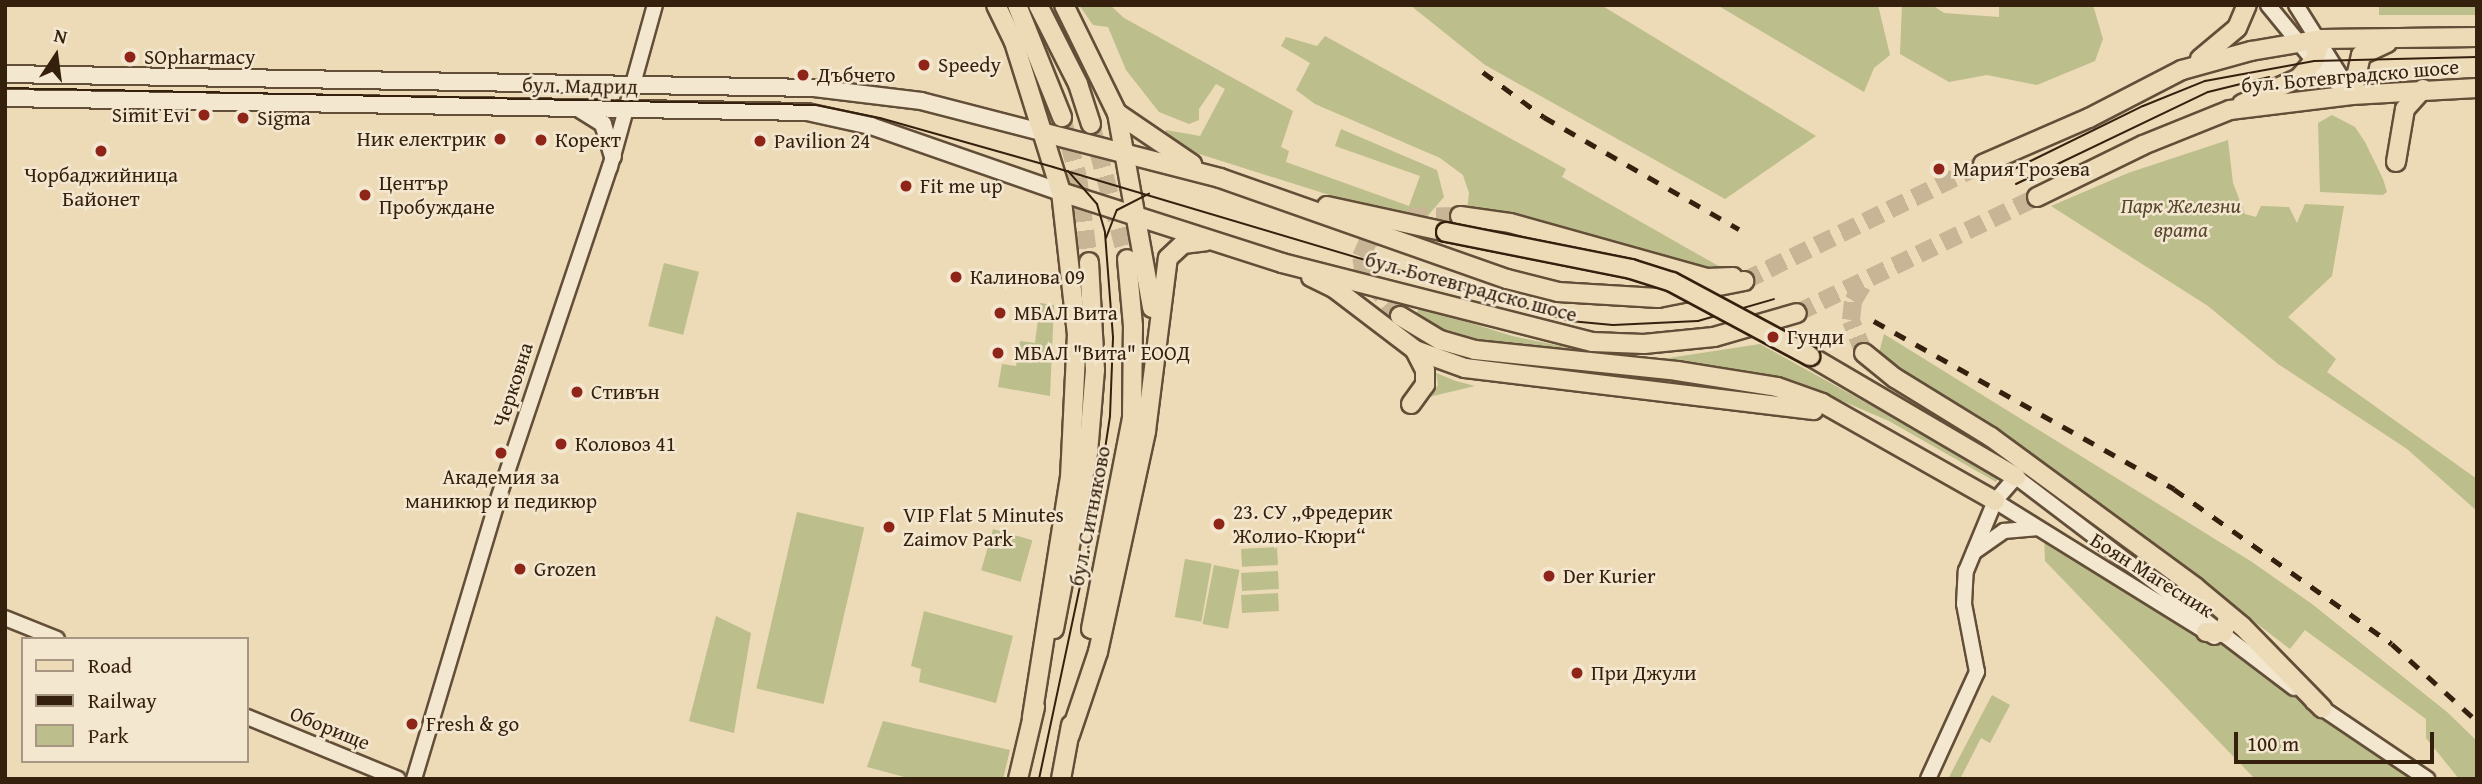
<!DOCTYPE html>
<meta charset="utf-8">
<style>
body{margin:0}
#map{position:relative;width:2482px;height:784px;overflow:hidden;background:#eddab7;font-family:"Gentium Book Plus",serif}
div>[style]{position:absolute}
.green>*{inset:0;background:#bcbe8c;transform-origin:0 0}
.primary-tunnel>*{height:18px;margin-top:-9px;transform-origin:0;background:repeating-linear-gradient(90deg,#c8b595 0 18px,transparent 0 27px)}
.roads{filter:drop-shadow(2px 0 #634e38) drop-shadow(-2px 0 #634e38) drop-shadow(0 2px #634e38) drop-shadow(0 -2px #634e38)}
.tertiary>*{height:14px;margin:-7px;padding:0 7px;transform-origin:7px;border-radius:7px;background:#f3e7d0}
.secondary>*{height:16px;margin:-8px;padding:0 8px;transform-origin:8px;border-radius:8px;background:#f3e7d0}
.primary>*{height:18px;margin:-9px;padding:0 9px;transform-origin:9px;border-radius:9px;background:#eddab7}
.tram>*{height:2px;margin:-1px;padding:0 1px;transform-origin:1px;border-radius:1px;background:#351f0d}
.rail>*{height:4.5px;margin-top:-2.25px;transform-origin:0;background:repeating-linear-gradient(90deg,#351f0d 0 12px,transparent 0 24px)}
.bridges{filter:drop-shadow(2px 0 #351f0d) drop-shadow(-2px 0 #351f0d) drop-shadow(0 2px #351f0d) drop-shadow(0 -2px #351f0d)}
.primary-bridge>*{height:18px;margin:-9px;padding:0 9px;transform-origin:9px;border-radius:9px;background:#eddab7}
.dots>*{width:19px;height:19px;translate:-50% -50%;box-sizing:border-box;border:4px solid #f3e7d0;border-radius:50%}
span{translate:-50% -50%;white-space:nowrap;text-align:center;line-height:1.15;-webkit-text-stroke:5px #f3e7d0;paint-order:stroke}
.poi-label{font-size:21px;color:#351f0d}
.left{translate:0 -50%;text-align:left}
.right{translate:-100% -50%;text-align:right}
.street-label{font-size:21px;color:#351f0d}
.park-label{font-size:21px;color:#57472d;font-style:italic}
.frame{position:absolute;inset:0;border:7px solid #351f0d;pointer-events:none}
.legend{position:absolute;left:21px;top:637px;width:228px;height:126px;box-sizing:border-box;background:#f3e7d0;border:2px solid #a79782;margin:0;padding:9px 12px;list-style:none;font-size:21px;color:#351f0d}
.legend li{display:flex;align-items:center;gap:14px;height:35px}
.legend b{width:35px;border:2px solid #a79782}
.north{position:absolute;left:21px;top:21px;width:70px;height:70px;-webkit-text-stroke:5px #f3e7d0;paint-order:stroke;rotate:13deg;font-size:19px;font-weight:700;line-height:28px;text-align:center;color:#351f0d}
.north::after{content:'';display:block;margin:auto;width:24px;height:32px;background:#351f0d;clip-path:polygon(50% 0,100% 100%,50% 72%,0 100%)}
.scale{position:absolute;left:2234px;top:732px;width:200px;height:32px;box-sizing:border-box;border:4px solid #351f0d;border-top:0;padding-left:9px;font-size:21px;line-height:24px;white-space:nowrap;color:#351f0d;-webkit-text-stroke:5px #f3e7d0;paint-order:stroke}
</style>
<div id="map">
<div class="green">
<i style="clip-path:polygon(1079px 5px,1110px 5px,1124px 18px,1293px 111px,1281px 147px,1289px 151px,1286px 162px,1409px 206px,1420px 176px,1335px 146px,1341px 129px,1437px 170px,1444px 197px,1424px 220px,1415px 222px,1190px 151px,1163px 137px,1166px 130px,1200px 136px,1225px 89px,1216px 84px,1199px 109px,1199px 120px,1189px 124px,1159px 112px,1126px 70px,1108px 27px,1093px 25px)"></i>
<i style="clip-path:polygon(1410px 5px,1601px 5px,1816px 136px,1725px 199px,1485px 65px)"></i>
<i style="clip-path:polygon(1717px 5px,1878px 5px,1890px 55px,1874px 68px,1864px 92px)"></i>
<i style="clip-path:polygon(1902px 5px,1932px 5px,1944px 13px,1999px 17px,1999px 5px,2093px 5px,2103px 39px,2095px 61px,2037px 85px,1987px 75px,1949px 82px,1900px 54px)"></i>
<i style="left:2477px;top:5px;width:10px;height:98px;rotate:90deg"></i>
<i style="clip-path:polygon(1325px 36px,1566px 169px,1562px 177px,1729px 272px,1706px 272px,1467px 210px,1469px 193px,1463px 175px,1440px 158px,1315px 104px,1296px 90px,1310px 63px,1281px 46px,1286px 37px,1317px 46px)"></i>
<i style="clip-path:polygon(2332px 115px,2355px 127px,2365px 142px,2383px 179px,2387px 192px,2383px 195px,2320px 192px,2318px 123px)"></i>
<i style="clip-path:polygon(2228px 140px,2233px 183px,2245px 214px,2256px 217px,2261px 206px,2289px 207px,2297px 223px,2305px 204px,2344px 206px,2332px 276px,2288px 317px,2336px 359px,2327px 372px,2477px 479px,2477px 511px,2407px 449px,2278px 364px,2208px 306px,2051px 206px,2128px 173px)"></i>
<i style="left:664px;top:263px;width:36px;height:65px;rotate:14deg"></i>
<i style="clip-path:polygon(1040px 303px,1054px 305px,1050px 396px,998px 387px,1002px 364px,1016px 366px,1020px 341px,1035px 343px)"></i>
<i style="clip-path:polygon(1420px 307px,1512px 336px,1604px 355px,1465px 340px,1416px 314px)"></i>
<i style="clip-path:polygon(1884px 334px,2252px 562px,2312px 604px,2447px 712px,2477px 741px,2477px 779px,2459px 779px,2426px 738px,2426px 719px,2305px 630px,2290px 649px,2103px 506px,1879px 353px)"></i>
<i style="clip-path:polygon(1760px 344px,1999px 476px,1996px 482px,1889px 421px,1805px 385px,1768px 375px,1649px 361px)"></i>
<i style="clip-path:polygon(1436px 373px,1456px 381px,1475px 386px,1429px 397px,1438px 385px)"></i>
<i style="left:797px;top:512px;width:69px;height:181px;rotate:13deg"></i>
<i style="left:993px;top:529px;width:41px;height:43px;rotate:16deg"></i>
<i style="clip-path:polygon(2044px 533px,2288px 683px,2412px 769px,2411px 779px,2255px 779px,2045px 561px)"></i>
<i style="left:1277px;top:547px;width:18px;height:36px;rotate:87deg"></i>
<i style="left:1185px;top:559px;width:27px;height:59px;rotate:10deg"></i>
<i style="left:1214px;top:565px;width:26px;height:60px;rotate:11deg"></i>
<i style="left:1278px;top:571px;width:18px;height:37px;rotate:87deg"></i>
<i style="left:1278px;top:593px;width:18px;height:37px;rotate:87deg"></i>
<i style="clip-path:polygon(924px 611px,1013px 636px,996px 703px,919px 682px,921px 669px,911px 666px)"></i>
<i style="clip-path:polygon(716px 616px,751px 633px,734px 733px,689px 721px)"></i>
<i style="clip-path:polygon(1992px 695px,2010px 705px,1990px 743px,1981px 738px,1960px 779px,1948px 779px)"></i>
<i style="clip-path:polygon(883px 721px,1010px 750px,1003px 779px,912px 779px,867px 767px)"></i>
</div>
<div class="primary-tunnel">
<i style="left:1062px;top:117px;width:62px;rotate:75.1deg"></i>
<i style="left:1078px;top:177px;width:86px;rotate:82.6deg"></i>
<i style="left:1091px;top:124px;width:140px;rotate:75.1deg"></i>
<i style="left:1744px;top:281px;width:266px;rotate:-26.1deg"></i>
<i style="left:1797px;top:313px;width:267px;rotate:-25.8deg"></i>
<i style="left:1400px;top:316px;width:55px;rotate:-131.3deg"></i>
<i style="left:1364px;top:275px;width:18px;rotate:-99deg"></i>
<i style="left:1361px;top:257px;width:17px;rotate:-66deg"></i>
<i style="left:1368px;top:241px;width:48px;rotate:-30.3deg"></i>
<i style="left:1409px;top:217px;width:51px;rotate:-1.1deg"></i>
<i style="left:1864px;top:353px;width:35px;rotate:-112deg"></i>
<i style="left:1851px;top:320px;width:19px;rotate:-84deg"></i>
<i style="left:1853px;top:301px;width:26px;rotate:-59deg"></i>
</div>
<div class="roads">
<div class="tertiary">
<i style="left:2268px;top:5px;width:85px;rotate:50.7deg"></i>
<i style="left:2322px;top:71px;width:38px;rotate:39deg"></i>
<i style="left:2296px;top:5px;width:98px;rotate:57.9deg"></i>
<i style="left:1995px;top:501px;width:258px;rotate:31.8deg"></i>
<i style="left:1974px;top:552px;width:37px;rotate:-35deg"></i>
<i style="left:2004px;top:531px;width:32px;rotate:-5deg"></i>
<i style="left:5px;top:618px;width:56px;rotate:22deg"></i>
<i style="left:2313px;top:702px;width:138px;rotate:34deg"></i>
<i style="left:247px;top:717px;width:163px;rotate:22.3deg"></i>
<i style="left:414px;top:779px;width:286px;rotate:-73.3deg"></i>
<i style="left:496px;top:505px;width:357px;rotate:-71.4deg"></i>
<i style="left:610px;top:167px;width:168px;rotate:-74.5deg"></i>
<i style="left:1928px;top:779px;width:118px;rotate:-65.4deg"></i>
<i style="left:1977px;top:672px;width:69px;rotate:-100.8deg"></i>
<i style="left:1964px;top:604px;width:33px;rotate:-87deg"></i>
<i style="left:1966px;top:571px;width:76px;rotate:-67.5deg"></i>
<i style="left:1995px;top:501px;width:32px;rotate:-49deg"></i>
<i style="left:2016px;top:477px;width:349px;rotate:37.2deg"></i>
</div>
<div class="secondary">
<i style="left:5px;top:74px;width:809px;rotate:0.99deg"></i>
<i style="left:814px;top:88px;width:108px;rotate:6.9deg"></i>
<i style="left:921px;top:101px;width:128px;rotate:14.5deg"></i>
<i style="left:5px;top:98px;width:802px;rotate:1deg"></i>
<i style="left:807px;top:112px;width:66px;rotate:12.3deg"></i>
<i style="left:871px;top:126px;width:201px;rotate:19.2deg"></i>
<i style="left:581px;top:110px;width:26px;rotate:32deg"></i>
<i style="left:603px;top:124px;width:34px;rotate:73deg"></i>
</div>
<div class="primary">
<i style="left:996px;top:5px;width:41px;rotate:64.1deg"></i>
<i style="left:1014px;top:42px;width:157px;rotate:72.6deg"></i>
<i style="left:1061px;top:192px;width:143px;rotate:83.6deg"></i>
<i style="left:1077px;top:334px;width:143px;rotate:92.8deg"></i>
<i style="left:1070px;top:477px;width:244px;rotate:99deg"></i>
<i style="left:1017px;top:5px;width:121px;rotate:68.1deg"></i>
<i style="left:1038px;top:5px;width:89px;rotate:63.1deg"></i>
<i style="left:1078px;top:84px;width:42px;rotate:72deg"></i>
<i style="left:1064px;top:5px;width:120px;rotate:63.9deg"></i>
<i style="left:1117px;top:113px;width:198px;rotate:79.8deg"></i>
<i style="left:2200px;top:59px;width:48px;rotate:-40deg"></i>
<i style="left:2237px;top:28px;width:25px;rotate:-67deg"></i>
<i style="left:2352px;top:95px;width:41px;rotate:-77.3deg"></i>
<i style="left:2361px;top:55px;width:29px;rotate:-25deg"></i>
<i style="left:2242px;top:104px;width:63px;rotate:-24.5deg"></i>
<i style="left:2299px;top:78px;width:23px;rotate:-49deg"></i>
<i style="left:2314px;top:61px;width:23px;rotate:-72deg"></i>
<i style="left:1117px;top:113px;width:91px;rotate:34.2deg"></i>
<i style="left:1045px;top:133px;width:181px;rotate:14.4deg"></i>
<i style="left:1220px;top:178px;width:304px;rotate:19.4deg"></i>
<i style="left:1507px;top:279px;width:53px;rotate:14.3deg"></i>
<i style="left:1558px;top:292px;width:100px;rotate:3.4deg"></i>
<i style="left:1658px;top:298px;width:88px;rotate:-11.2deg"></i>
<i style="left:2396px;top:162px;width:54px;rotate:-80.4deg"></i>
<i style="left:2405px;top:109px;width:27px;rotate:-48deg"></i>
<i style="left:1983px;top:164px;width:116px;rotate:-23.5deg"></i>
<i style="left:2089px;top:118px;width:105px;rotate:-27.3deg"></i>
<i style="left:2182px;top:70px;width:72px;rotate:-15.4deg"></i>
<i style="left:2251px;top:51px;width:71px;rotate:-9.7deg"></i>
<i style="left:2321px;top:39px;width:156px;rotate:-0.7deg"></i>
<i style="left:1061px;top:192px;width:232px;rotate:17.8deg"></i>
<i style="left:1282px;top:263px;width:320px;rotate:14.3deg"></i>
<i style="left:1592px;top:342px;width:52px;rotate:2.2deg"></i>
<i style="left:1644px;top:344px;width:70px;rotate:-5.7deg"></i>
<i style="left:1714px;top:337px;width:86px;rotate:-16.1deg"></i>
<i style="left:2037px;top:197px;width:118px;rotate:-26.1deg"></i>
<i style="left:2143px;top:145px;width:94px;rotate:-21.9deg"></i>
<i style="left:2230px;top:110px;width:123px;rotate:-7deg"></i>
<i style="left:2352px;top:95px;width:125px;rotate:-3.2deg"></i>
<i style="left:1327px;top:206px;width:122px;rotate:12.3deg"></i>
<i style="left:1460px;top:216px;width:50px;rotate:8deg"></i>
<i style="left:1510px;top:223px;width:205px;rotate:15.6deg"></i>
<i style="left:1707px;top:278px;width:26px;rotate:-2deg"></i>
<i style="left:1311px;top:277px;width:25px;rotate:26deg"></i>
<i style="left:1334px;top:288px;width:102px;rotate:37.4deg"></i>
<i style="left:1415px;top:350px;width:53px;rotate:19.8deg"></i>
<i style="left:1465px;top:368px;width:351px;rotate:6.9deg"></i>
<i style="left:1400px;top:316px;width:47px;rotate:31deg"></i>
<i style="left:1440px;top:340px;width:36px;rotate:16deg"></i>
<i style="left:1475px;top:350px;width:203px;rotate:5.9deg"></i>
<i style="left:1677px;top:371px;width:101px;rotate:9.1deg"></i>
<i style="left:1777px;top:387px;width:48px;rotate:19.6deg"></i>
<i style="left:1822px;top:403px;width:199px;rotate:29.5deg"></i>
<i style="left:1864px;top:353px;width:40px;rotate:39deg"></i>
<i style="left:1895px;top:378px;width:113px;rotate:31.6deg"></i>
<i style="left:1991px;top:437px;width:253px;rotate:36.3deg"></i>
<i style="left:2195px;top:587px;width:61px;rotate:39.7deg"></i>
<i style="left:2242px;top:626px;width:115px;rotate:45.7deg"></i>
<i style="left:1810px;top:356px;width:239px;rotate:30.4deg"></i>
<i style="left:1411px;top:404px;width:24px;rotate:-54deg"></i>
<i style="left:1425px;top:385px;width:15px;rotate:-90deg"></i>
<i style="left:1425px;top:370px;width:22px;rotate:-117deg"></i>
<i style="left:1054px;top:629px;width:179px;rotate:-79.1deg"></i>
<i style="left:1088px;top:453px;width:83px;rotate:-85.2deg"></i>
<i style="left:1095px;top:370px;width:108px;rotate:-93.2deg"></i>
<i style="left:1091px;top:629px;width:214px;rotate:-79deg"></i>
<i style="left:1132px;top:419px;width:93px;rotate:-89.4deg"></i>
<i style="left:1133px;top:326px;width:67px;rotate:-95.1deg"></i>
<i style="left:2206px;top:632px;width:17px;rotate:3deg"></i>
<i style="left:2223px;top:633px;width:18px;rotate:-71deg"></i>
<i style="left:1070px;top:735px;width:88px;rotate:-71.4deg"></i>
<i style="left:1098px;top:652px;width:226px;rotate:-77.7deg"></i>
<i style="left:1146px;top:431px;width:174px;rotate:-82.8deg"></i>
<i style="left:1168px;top:258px;width:21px;rotate:-43deg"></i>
<i style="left:1183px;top:244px;width:23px;rotate:-7deg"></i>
<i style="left:1018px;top:779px;width:74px;rotate:-76.7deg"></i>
<i style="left:1061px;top:779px;width:55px;rotate:-79.5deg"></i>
</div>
</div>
<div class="tram">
<i style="left:5px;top:88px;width:811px;rotate:1.2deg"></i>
<i style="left:816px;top:105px;width:65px;rotate:11.5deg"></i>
<i style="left:880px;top:118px;width:180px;rotate:15.8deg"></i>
<i style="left:1053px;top:167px;width:539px;rotate:16.59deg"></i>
<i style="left:1570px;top:321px;width:43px;rotate:5.3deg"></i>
<i style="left:1613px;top:325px;width:85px;rotate:-2.7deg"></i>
<i style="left:1698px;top:321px;width:79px;rotate:-16.1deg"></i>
<i style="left:2002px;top:175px;width:157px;rotate:-26.1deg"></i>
<i style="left:2143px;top:106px;width:67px;rotate:-22deg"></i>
<i style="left:2205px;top:81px;width:111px;rotate:-10.4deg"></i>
<i style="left:2314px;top:61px;width:163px;rotate:-1.4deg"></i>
<i style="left:2016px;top:184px;width:213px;rotate:-25.6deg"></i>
<i style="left:2208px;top:92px;width:63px;rotate:-13.8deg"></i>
<i style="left:1106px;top:238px;width:30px;rotate:-69deg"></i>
<i style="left:1117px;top:210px;width:36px;rotate:-27deg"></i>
<i style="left:1039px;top:779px;width:264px;rotate:-78deg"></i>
<i style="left:1094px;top:521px;width:106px;rotate:-81.3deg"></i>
<i style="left:1110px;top:416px;width:79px;rotate:-87.8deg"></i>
<i style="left:1113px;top:337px;width:105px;rotate:-94.4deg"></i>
<i style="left:1105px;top:232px;width:29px;rotate:-106deg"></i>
<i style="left:1097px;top:204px;width:44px;rotate:-131.3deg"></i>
</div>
<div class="rail">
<i style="left:1483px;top:72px;width:76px;rotate:36.4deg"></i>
<i style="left:1544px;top:117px;width:225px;rotate:29.9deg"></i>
<i style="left:1874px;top:321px;width:344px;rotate:29.2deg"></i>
<i style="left:2174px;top:489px;width:267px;rotate:35.4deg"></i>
<i style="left:2392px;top:644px;width:115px;rotate:42.2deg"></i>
</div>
<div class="bridges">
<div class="primary-bridge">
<i style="left:1446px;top:232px;width:189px;rotate:11.3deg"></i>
<i style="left:1631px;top:269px;width:43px;rotate:17.6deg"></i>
<i style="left:1672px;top:282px;width:157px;rotate:28.2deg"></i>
</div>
</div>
<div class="dots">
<i style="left:130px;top:57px;background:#8f2418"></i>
<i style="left:924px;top:65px;background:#8f2418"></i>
<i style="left:803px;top:75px;background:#8f2418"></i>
<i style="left:204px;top:115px;background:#8f2418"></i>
<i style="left:243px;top:118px;background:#8f2418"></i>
<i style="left:500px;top:139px;background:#8f2418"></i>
<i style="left:541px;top:140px;background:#8f2418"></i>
<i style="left:760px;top:141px;background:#8f2418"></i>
<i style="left:101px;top:151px;background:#8f2418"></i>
<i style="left:1939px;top:169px;background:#8f2418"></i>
<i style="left:906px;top:186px;background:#8f2418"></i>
<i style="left:365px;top:195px;background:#8f2418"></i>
<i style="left:956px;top:277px;background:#8f2418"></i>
<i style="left:1000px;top:313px;background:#8f2418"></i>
<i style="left:1773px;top:337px;background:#8f2418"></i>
<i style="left:998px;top:353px;background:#8f2418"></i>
<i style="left:577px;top:392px;background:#8f2418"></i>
<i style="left:561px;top:444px;background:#8f2418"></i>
<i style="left:501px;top:453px;background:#8f2418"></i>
<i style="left:1219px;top:524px;background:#8f2418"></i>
<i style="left:889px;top:527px;background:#8f2418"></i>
<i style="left:520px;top:569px;background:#8f2418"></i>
<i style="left:1549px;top:576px;background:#8f2418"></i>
<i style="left:1577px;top:673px;background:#8f2418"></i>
<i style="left:412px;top:724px;background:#8f2418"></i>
</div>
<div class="poi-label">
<span class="left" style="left:144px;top:57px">SOpharmacy</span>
<span class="left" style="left:938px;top:65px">Speedy</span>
<span class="left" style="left:817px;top:75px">Дъбчето</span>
<span class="right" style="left:190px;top:115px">Simit Evi</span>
<span class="left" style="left:257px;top:118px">Sigma</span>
<span class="right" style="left:486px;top:139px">Ник електрик</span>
<span class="left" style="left:555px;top:140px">Корект</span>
<span class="left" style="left:774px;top:141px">Pavilion 24</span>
<span class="left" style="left:1953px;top:169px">Мария Грозева</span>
<span style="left:101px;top:187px">Чорбаджийница<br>Байонет</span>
<span class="left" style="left:379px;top:195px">Център<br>Пробуждане</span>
<span class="left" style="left:920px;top:186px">Fit me up</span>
<span class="left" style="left:970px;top:277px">Калинова 09</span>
<span class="left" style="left:1014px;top:313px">МБАЛ Вита</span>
<span class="left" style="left:1787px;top:337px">Гунди</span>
<span class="left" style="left:1014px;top:353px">МБАЛ "Вита" ЕООД</span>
<span class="left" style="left:591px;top:392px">Стивън</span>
<span class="left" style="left:575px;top:444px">Коловоз 41</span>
<span style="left:501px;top:489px">Академия за<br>маникюр и педикюр</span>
<span class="left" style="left:1233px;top:524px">23. СУ „Фредерик<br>Жолио-Кюри“</span>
<span class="left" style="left:903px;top:527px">VIP Flat 5 Minutes<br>Zaimov Park</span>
<span class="left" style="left:534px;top:569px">Grozen</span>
<span class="left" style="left:1563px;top:576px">Der Kurier</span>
<span class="left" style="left:1591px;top:673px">При Джули</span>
<span class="left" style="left:426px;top:724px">Fresh &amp; go</span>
</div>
<div class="street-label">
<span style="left:2350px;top:76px;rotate:-5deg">бул. Ботевградско шосе</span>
<span style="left:580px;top:86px;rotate:1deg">бул. Мадрид</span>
<span style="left:1471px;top:287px;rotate:15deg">бул. Ботевградско шосе</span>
<span style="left:513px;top:385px;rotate:-72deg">Черковна</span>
<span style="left:1090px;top:516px;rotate:-79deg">бул. Ситняково</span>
<span style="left:2152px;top:575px;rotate:32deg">Боян Магесник</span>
<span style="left:330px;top:728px;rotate:22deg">Оборище</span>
</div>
<div class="park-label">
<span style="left:2181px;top:218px">Парк Железни<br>врата</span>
</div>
<div class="frame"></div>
<ul class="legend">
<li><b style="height:9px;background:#eddab7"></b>Road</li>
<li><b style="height:9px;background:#351f0d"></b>Railway</li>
<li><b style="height:19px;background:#bcbe8c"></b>Park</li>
</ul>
<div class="north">N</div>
<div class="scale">100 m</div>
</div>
